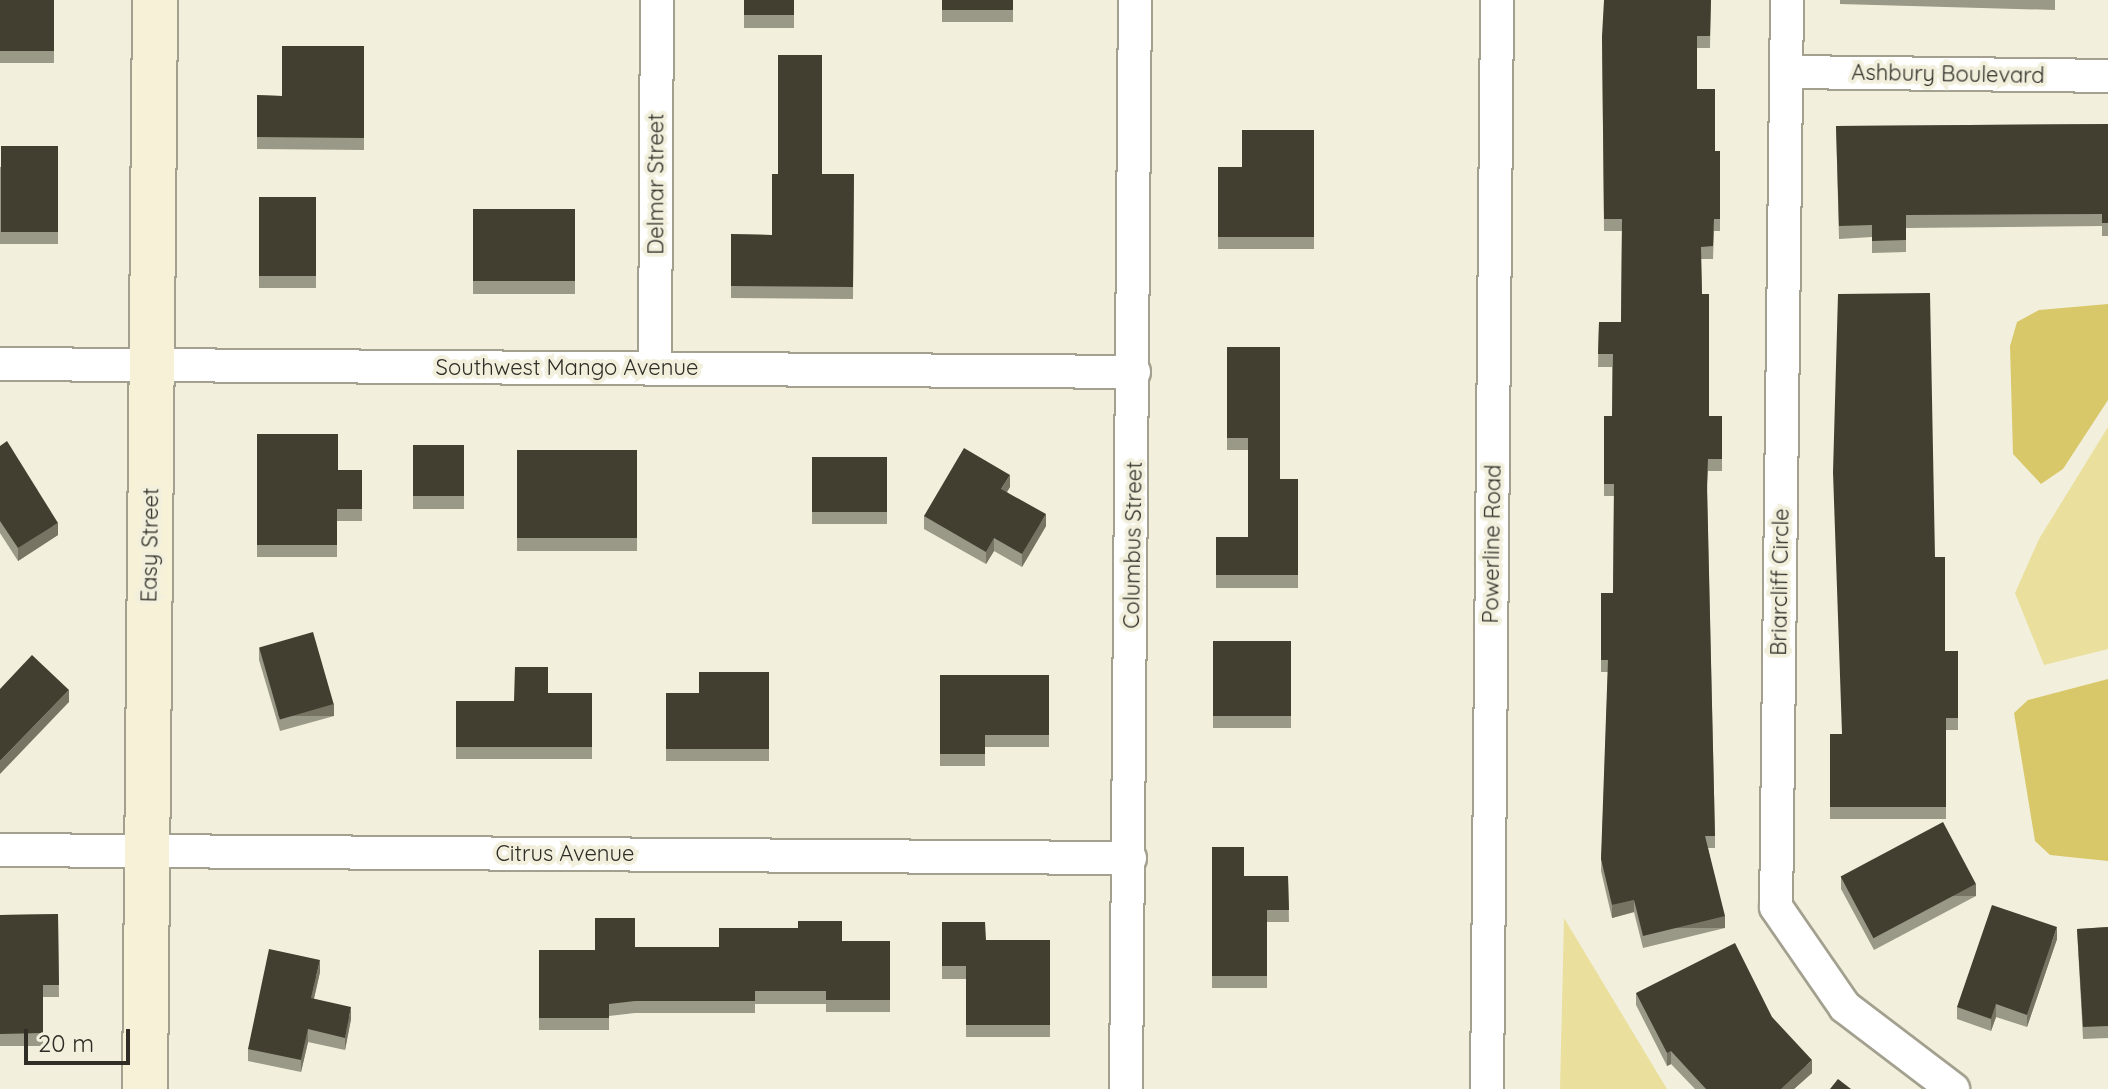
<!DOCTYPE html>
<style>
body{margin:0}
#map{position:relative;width:2108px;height:1089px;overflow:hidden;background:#f2f0dd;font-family:Quicksand,sans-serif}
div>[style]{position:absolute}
.green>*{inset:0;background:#eadf9c}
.water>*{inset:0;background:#d8c869}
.roads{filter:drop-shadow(2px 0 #a3a08f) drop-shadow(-2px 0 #a3a08f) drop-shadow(0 2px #a3a08f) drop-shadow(0 -2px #a3a08f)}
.street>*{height:32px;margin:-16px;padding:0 16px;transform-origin:16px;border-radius:16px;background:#fff}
.secondary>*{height:44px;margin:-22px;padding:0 22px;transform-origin:22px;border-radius:22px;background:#f6f1d7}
.wall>*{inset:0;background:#9a9886;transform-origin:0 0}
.shaded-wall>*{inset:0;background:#777464;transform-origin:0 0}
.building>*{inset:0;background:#423f30;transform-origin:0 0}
span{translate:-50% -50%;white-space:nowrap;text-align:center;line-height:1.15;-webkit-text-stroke:8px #f2f0dd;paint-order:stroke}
.street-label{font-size:22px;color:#2f2d26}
.scale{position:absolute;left:24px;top:1029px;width:106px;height:36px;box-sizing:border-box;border:4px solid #2f2d26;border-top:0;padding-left:10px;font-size:24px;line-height:28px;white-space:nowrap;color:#2f2d26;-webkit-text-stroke:6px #f2f0dd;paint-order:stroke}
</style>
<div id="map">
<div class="green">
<i style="clip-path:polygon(2108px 427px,2108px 649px,2044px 665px,2015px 593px,2039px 539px)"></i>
<i style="clip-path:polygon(1564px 918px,1667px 1089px,1560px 1089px)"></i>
</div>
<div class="water">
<i style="clip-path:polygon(2108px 304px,2108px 400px,2063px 469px,2041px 484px,2013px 454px,2010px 346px,2017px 322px,2039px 310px)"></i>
<i style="clip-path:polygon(2108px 679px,2108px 861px,2050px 855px,2035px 841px,2014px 713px,2028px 700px)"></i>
</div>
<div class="roads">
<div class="street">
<i style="left:1787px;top:0;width:907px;rotate:90.69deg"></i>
<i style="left:1776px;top:907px;width:121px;rotate:55.4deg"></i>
<i style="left:1845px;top:1007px;width:136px;rotate:37.2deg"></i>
<i style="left:1788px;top:72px;width:320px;rotate:0.7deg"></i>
<i style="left:0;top:364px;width:1134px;rotate:0.4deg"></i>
<i style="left:655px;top:368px;width:368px;rotate:-89.7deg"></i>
<i style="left:0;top:850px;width:1130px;rotate:0.41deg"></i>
<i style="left:1126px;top:1089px;width:1089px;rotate:-89.53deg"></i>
<i style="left:1487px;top:1089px;width:1089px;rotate:-89.47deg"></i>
</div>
<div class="secondary">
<i style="left:145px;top:1089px;width:1089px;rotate:-89.47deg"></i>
</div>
</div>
<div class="wall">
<i style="left:0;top:0;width:54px;height:63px"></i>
<i style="left:744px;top:0;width:50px;height:28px"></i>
<i style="left:942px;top:0;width:71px;height:22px"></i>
<i style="clip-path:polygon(1711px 0,1710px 48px,1697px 48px,1697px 89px,1715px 151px,1720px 151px,1720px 231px,1714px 231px,1713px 259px,1701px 259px,1702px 294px,1709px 416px,1722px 416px,1722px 471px,1708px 471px,1707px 492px,1715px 836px,1715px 848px,1708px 848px,1725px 928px,1643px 948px,1634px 912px,1612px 918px,1601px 871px,1608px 672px,1601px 672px,1601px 593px,1613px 593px,1614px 496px,1604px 496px,1604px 416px,1612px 416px,1612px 367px,1598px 367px,1599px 322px,1621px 322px,1622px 231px,1604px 231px,1602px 36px)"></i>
<i style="clip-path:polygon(1840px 0,2055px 0,2055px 10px,1840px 4px)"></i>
<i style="clip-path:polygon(364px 46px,364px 150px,257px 149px,257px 95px,282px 96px)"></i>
<i style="clip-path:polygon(2108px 124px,2108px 236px,2102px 236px,2102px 226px,1906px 228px,1906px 252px,1872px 253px,1872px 237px,1839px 239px,1836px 126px)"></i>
<i style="clip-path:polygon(1314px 130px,1314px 249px,1218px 249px,1218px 167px,1242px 167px)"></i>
<i style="clip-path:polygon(58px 146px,58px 244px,0 244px,0 167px)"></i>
<i style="clip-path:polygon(822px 174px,854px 174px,853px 299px,731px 298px,731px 234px,772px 235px)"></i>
<i style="left:259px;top:197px;width:57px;height:91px"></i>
<i style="left:473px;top:209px;width:102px;height:85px"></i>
<i style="clip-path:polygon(1227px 347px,1280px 479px,1298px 479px,1298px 588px,1216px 588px,1216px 537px,1248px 537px,1248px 450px,1227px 450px)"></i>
<i style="clip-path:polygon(257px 434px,338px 470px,362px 470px,362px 521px,337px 521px,337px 557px,257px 557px)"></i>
<i style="left:413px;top:445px;width:51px;height:64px"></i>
<i style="clip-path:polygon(0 446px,58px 535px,18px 561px,0 533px)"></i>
<i style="left:517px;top:450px;width:120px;height:101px"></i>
<i style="left:812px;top:457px;width:75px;height:67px"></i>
<i style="clip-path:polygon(1010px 487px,1007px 492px,1046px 526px,1022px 567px,994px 551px,986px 564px,924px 529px,924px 516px)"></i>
<i style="clip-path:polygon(1935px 557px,1945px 651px,1958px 651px,1958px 730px,1946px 730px,1946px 819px,1830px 819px,1830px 734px,1842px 734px)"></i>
<i style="left:1213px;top:641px;width:78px;height:87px"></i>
<i style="clip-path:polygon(259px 648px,334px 716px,280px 731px,259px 660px)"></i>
<i style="clip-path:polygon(769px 672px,769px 761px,666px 761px,666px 693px,699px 693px)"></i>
<i style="clip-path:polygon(940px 675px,1049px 675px,1049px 747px,985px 747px,985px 766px,940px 766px)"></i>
<i style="clip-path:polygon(548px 693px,592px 693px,592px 759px,456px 759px,456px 701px,514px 701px)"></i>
<i style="clip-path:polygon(1212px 847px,1244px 876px,1288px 876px,1289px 922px,1267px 922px,1267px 988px,1212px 988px)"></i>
<i style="clip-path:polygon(1841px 877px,1976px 896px,1874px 950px,1841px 889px)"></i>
<i style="clip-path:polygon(58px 914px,59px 997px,43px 997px,43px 1046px,0 1046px,0 915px)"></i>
<i style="clip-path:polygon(942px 922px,986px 940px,1050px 940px,1050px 1037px,966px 1037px,966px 979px,942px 979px)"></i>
<i style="clip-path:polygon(2108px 927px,2108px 1038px,2083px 1039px,2077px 929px)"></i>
<i style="clip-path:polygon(2057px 939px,2027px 1027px,1996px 1017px,1991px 1031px,1957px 1019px,1957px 1007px)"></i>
<i style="clip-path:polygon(842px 941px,890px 941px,890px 1012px,826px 1012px,826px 1004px,755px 1004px,755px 1013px,635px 1013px,609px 1016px,609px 1030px,539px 1030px,539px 950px,595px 950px,635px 947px,719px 947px)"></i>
<i style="clip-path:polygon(320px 972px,314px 999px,351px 1019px,345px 1050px,308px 1042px,301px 1072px,248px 1061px,248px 1049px)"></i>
<i style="clip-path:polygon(1636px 993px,1772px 1017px,1812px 1073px,1794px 1089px,1695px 1089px,1671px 1064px,1667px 1066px,1636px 1005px)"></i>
</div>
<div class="shaded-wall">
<i style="clip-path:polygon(1010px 475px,1010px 487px,1001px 501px,1001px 489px)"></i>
<i style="clip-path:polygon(1046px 514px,1046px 526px,1022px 567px,1022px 554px)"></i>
<i style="clip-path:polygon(58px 523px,58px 535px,18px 561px,18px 548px)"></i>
<i style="clip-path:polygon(994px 538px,994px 551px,986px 564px,986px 552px)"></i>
<i style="clip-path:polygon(69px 690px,69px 702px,0 774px,0 761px)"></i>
<i style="left:334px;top:704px;width:12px;height:56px;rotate:90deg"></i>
<i style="left:1976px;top:884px;width:12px;height:115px;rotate:90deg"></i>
<i style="clip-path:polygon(1634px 900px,1634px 912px,1612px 918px,1612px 905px)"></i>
<i style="left:1725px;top:916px;width:12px;height:84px;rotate:90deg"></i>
<i style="clip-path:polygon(2057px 927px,2057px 939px,2027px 1027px,2027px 1015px)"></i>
<i style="clip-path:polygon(320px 960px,320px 972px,311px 1011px,311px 998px)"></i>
<i style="clip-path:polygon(1996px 1004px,1996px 1017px,1991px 1031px,1991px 1019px)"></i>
<i style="clip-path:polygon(351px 1007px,351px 1019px,345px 1050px,345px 1038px)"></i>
<i style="clip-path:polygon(308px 1029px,308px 1042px,301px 1072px,301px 1060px)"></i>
<i style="clip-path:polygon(1671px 1051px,1671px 1064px,1667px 1066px,1667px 1053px)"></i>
<i style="clip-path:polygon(1812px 1060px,1812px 1073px,1794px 1089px,1781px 1089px)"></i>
</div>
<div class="building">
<i style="left:0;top:0;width:54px;height:51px"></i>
<i style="left:744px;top:0;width:50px;height:15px"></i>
<i style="left:942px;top:0;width:71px;height:10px"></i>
<i style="clip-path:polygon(1604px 0,1711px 0,1710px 36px,1697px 36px,1697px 89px,1715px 89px,1715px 151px,1720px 151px,1720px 219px,1714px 219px,1713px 246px,1701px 247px,1702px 294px,1709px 294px,1709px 416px,1722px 416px,1722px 459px,1708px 459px,1707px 484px,1715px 836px,1705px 836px,1725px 916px,1643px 936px,1634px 900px,1612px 905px,1601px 859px,1608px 660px,1601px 660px,1601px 593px,1613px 593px,1614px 484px,1604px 484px,1604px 416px,1612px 416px,1613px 354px,1598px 354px,1599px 322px,1621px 322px,1622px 219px,1604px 219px,1602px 36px)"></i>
<i style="clip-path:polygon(282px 46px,364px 46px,364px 138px,257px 137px,257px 95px,282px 96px)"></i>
<i style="clip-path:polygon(778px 55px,822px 55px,822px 174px,854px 174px,853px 287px,731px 286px,731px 234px,772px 235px,772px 174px,778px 174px)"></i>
<i style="clip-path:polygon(2108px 124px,2108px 223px,2102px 223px,2102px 214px,1906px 215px,1906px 240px,1872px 241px,1872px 225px,1839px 226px,1836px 126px)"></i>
<i style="clip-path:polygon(1242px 130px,1314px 130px,1314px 237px,1218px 237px,1218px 167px,1242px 167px)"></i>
<i style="left:1px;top:146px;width:57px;height:86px"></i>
<i style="left:259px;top:197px;width:57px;height:79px"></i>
<i style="left:473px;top:209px;width:102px;height:72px"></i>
<i style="clip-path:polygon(1930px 293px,1935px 557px,1945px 557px,1945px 651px,1958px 651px,1958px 718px,1946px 718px,1946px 807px,1830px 807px,1830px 734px,1842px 734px,1833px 472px,1838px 294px)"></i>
<i style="clip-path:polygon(1227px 347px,1280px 347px,1280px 479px,1298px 479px,1298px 575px,1216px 575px,1216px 537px,1248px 537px,1248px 438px,1227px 438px)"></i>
<i style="clip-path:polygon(257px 434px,338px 434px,338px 470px,362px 470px,362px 509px,337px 509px,337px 545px,257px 545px)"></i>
<i style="clip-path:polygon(7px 441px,58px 523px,18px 548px,0 521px,0 446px)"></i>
<i style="left:413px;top:445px;width:51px;height:51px"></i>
<i style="clip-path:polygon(964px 448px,1010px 475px,1001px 489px,1046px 514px,1022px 554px,994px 538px,986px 552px,924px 516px)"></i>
<i style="left:517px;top:450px;width:120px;height:88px"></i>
<i style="left:812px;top:457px;width:75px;height:55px"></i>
<i style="left:313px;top:632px;width:75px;height:56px;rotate:74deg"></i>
<i style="left:1213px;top:641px;width:78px;height:75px"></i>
<i style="clip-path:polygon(32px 655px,69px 690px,0 761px,0 689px)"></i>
<i style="clip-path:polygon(515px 667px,548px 667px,548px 693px,592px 693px,592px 747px,456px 747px,456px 701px,514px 701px)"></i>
<i style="clip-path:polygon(699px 672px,769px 672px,769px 749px,666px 749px,666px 693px,699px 693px)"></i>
<i style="clip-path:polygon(940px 675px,1049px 675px,1049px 735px,985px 735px,985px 754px,940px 754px)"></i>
<i style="left:1943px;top:822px;width:70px;height:116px;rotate:62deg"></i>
<i style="clip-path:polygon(1212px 847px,1244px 847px,1244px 876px,1288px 876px,1289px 910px,1267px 910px,1267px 976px,1212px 976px)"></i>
<i style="clip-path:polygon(1992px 905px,2057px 927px,2027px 1015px,1996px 1004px,1991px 1019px,1957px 1007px)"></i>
<i style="clip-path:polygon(58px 914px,59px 985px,43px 985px,43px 1033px,0 1034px,0 915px)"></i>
<i style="clip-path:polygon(595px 918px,635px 918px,635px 947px,719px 947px,719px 928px,798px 928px,798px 921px,842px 921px,842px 941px,890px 941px,890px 1000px,826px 1000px,826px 991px,755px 991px,755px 1001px,635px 1001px,609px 1004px,609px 1018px,539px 1018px,539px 950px,595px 950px)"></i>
<i style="clip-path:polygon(942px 922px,985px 922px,986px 940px,1050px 940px,1050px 1025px,966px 1025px,966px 966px,942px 966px)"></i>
<i style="clip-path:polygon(2108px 927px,2108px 1026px,2083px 1027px,2077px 929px)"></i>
<i style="clip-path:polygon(1735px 943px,1772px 1017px,1812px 1060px,1781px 1089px,1706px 1089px,1671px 1051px,1667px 1053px,1636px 993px)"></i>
<i style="clip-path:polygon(269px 949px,320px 960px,311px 998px,351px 1007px,345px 1038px,308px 1029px,301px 1060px,248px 1049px)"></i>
<i style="clip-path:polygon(1838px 1079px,1851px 1089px,1830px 1089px)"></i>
</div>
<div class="street-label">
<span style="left:1948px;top:74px;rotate:1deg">Ashbury Boulevard</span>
<span style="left:656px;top:184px;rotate:-90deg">Delmar Street</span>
<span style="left:567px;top:368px">Southwest Mango Avenue</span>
<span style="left:1492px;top:544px;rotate:-89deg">Powerline Road</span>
<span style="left:150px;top:545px;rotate:-89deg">Easy Street</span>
<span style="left:1133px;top:545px;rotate:-89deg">Columbus Street</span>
<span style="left:1780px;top:582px;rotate:-89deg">Briarcliff Circle</span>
<span style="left:565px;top:854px">Citrus Avenue</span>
</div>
<div class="scale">20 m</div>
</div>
